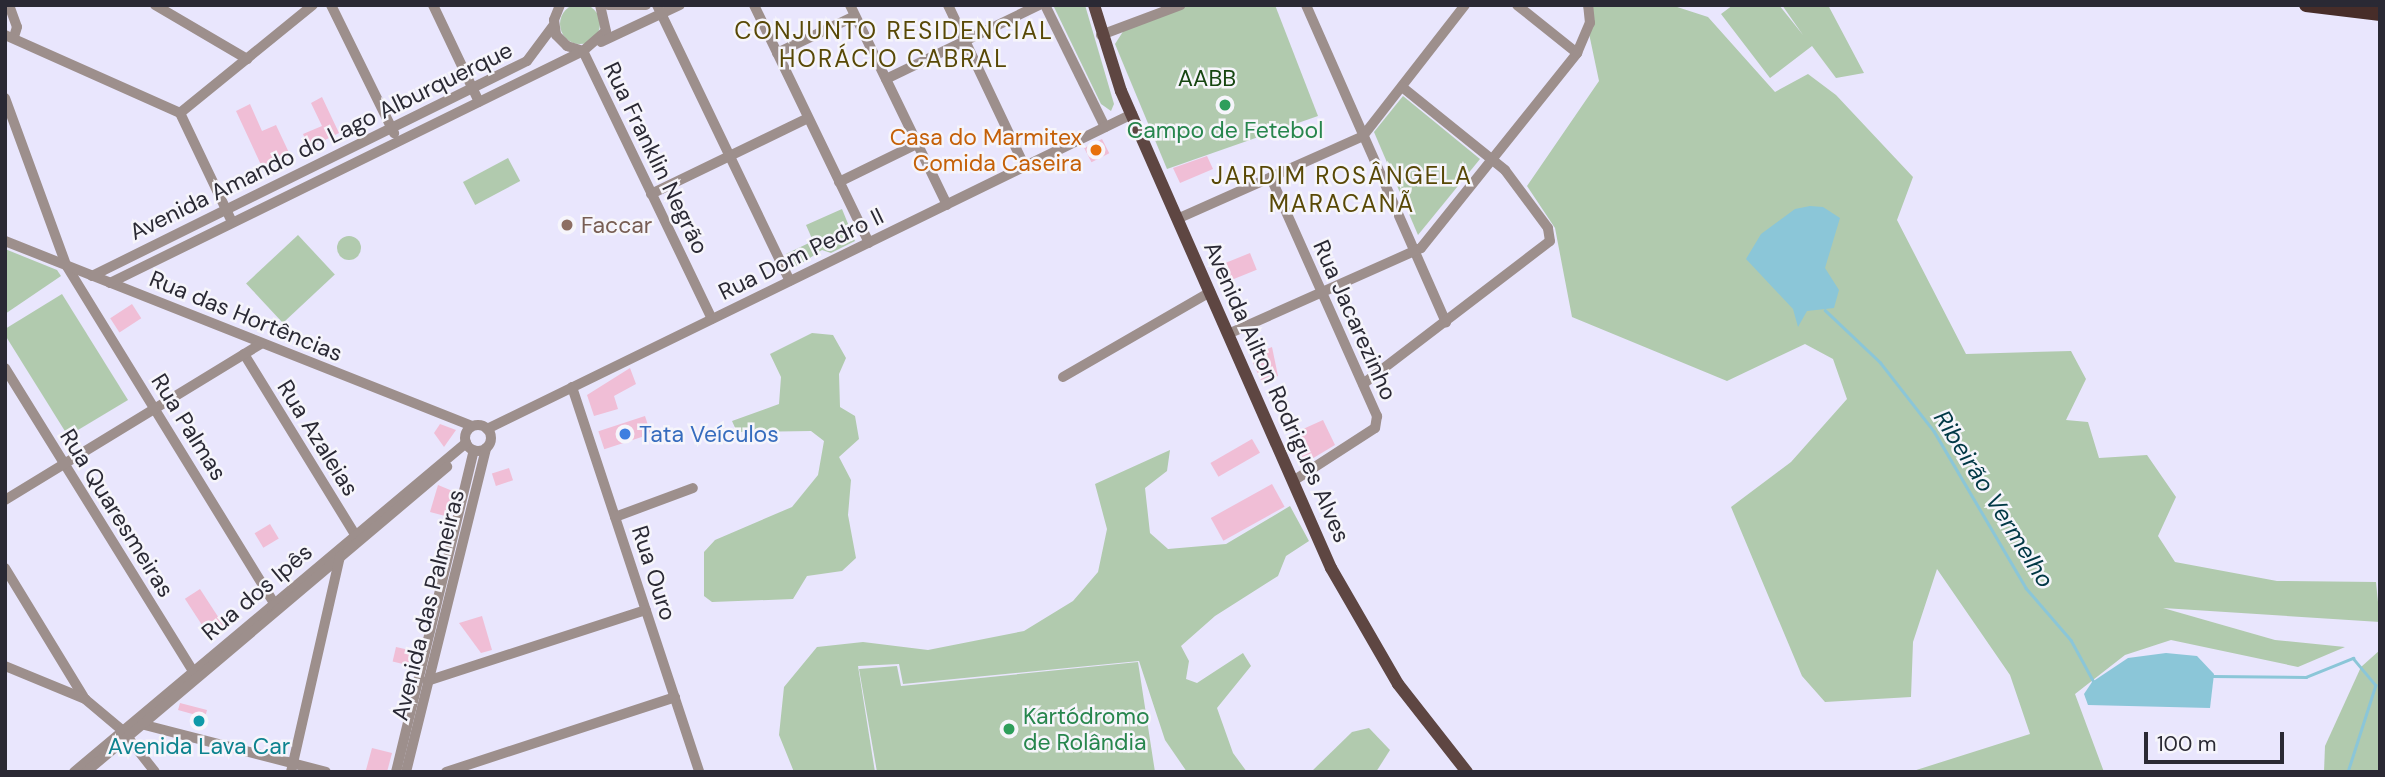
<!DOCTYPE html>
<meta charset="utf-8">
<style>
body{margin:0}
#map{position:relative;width:2385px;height:777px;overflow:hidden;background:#e9e6fd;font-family:"DM Sans",sans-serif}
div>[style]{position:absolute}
.green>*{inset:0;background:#b1caae;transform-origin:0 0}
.round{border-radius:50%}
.water>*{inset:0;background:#8bc6d8}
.stream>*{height:2.5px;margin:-1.25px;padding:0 1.25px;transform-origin:1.25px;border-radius:1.25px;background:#8bc6d8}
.building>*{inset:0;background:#f0bed6;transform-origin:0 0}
.minor>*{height:10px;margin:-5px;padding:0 5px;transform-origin:5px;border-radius:5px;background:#9d8f8c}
.minor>.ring{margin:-5px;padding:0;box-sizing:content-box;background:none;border:10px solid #9d8f8c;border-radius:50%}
.major>*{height:12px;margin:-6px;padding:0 6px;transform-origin:6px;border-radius:6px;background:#5e4642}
.highway>*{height:14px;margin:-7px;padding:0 7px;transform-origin:7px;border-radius:7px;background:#472d29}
.dots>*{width:19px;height:19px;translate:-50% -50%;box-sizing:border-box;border:4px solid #f6f5fb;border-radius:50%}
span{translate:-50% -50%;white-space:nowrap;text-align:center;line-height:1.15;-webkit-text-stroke:5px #f6f5fb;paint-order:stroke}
.park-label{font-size:23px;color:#164511}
.leisure-label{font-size:23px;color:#27864d}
.left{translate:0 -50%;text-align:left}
.food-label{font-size:23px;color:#c56008}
.right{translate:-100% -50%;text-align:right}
.street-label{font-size:23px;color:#2a2934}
.education-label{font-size:23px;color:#785e54}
.shop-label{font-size:23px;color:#366cbe}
.culture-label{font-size:23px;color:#0d838f}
.neighbourhood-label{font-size:24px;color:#584806;letter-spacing:2px}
.water-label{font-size:24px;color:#003845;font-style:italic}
.frame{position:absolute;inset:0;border:7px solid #2a2934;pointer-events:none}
.scale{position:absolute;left:2144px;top:732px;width:140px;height:32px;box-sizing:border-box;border:4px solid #2a2934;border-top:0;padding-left:9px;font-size:21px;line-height:24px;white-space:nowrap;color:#2a2934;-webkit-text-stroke:5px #f6f5fb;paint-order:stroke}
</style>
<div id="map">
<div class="green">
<i class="round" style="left:560px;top:4px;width:40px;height:40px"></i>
<i style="clip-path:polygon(1053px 5px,1085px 5px,1114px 104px,1111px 111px,1101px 104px)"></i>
<i style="clip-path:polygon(1191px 5px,1275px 5px,1318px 116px,1167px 169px,1115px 44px,1124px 30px)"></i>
<i style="clip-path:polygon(1583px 5px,1671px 5px,1708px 17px,1775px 92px,1808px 74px,1836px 95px,1913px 177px,1897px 220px,1966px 354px,2071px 351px,2086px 379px,2066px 420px,2088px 422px,2099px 458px,2147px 455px,2176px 497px,2158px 536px,2175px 562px,2277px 581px,2376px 582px,2380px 622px,2163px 608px,2275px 640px,2345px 647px,2298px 667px,2171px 640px,2125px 655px,2075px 694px,2104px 772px,1910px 772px,2030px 734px,2010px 675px,1937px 569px,1913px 642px,1911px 697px,1825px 702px,1802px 676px,1731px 507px,1791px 462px,1847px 399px,1833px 359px,1805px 344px,1727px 381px,1572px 317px,1555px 228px,1527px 186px,1599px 81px)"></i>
<i style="clip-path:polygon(1733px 5px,1779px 5px,1803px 35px,1782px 5px,1828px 5px,1864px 73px,1836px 78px,1812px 46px,1770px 78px,1721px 14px)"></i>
<i style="clip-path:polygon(1403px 96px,1480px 159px,1418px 235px,1374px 132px)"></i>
<i style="left:508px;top:158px;width:26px;height:51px;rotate:62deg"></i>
<i style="clip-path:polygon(842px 209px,855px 241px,831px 253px,822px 250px,793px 269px,786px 254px,813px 241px,806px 225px)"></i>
<i style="left:298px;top:235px;width:54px;height:71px;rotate:47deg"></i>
<i class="round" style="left:337px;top:236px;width:24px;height:24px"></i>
<i style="clip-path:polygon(5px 249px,57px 270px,61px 276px,5px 314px)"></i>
<i style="clip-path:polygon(62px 294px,128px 400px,68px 436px,5px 335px,5px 329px)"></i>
<i style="clip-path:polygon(812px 333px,833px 335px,846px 358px,839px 374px,840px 407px,855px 416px,859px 439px,839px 457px,851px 480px,848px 515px,856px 558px,842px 571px,807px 576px,793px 599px,712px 602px,704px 596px,704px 552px,715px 540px,792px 507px,818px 475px,824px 441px,811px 431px,737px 432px,732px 421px,779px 404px,781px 377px,770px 354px)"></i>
<i style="clip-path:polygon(1170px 450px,1167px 471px,1145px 488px,1150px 533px,1168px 549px,1226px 544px,1290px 506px,1309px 541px,1286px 556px,1278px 576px,1215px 616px,1181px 646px,1189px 661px,1186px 679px,1197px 683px,1243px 653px,1251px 666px,1217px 708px,1233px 753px,1247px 772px,1187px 772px,1165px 740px,1139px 661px,903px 684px,899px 664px,858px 666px,875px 772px,794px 772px,779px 735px,784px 687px,817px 647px,863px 642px,928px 650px,1024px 631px,1073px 601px,1098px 572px,1107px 529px,1095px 484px)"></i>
<i style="clip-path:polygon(2380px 650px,2380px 772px,2324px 772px,2325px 746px,2361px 667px)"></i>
<i style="clip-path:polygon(1138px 662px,1155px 772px,877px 772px,859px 669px,897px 666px,901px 686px)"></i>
<i style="clip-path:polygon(1369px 728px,1390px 750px,1376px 772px,1311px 772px,1352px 732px)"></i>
</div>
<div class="water">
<i style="clip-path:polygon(1810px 206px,1823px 207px,1840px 218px,1825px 268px,1839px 290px,1834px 308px,1807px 311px,1798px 327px,1793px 309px,1746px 259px,1761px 234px,1795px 209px)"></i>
<i style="clip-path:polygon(2166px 653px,2197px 656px,2214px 674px,2210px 708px,2088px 705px,2084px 694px,2092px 682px,2128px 658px)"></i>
</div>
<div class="stream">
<i style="left:1825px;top:310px;width:76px;rotate:43.4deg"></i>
<i style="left:1880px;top:362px;width:88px;rotate:52deg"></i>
<i style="left:1934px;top:431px;width:182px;rotate:59.6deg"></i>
<i style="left:2026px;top:588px;width:69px;rotate:49.1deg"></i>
<i style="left:2071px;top:640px;width:48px;rotate:61.3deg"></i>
<i style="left:2212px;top:676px;width:94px;rotate:0.6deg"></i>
<i style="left:2306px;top:677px;width:51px;rotate:-22deg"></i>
<i style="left:2353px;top:658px;width:35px;rotate:50deg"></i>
<i style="left:2376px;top:685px;width:91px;rotate:107.8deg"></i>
</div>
<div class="building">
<i style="clip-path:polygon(322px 97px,339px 133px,309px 148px,303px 134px,322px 126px,311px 103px)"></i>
<i style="clip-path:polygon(250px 104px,262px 131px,276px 125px,291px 157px,262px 167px,236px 111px)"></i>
<i style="left:1102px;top:139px;width:16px;height:20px;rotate:63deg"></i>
<i style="clip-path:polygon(1207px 156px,1213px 169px,1180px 183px,1173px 168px)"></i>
<i style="left:1250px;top:253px;width:18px;height:38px;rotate:68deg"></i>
<i style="left:132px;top:304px;width:17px;height:26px;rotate:57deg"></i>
<i style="clip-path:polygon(1272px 347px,1278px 376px,1262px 383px,1250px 356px)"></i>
<i style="clip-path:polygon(630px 368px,636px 384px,614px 396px,618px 409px,594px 416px,587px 395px)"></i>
<i style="left:645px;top:416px;width:19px;height:49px;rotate:72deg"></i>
<i style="clip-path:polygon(1323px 420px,1335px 445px,1305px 463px,1292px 434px)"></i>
<i style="clip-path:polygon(440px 424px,456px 430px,444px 447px,434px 433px)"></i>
<i style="left:1252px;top:439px;width:16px;height:48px;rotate:60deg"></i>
<i style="left:509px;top:468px;width:13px;height:18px;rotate:72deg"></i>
<i style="left:1272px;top:484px;width:26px;height:70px;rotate:61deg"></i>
<i style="clip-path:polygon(438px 485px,455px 492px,449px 517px,430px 512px)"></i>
<i style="left:270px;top:524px;width:17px;height:18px;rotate:59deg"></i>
<i style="left:200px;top:589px;width:43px;height:18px;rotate:57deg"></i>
<i style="clip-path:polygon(482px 616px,492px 650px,481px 653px,459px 623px)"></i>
<i style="left:396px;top:647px;width:18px;height:15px;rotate:13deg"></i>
<i style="clip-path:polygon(180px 703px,207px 710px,202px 729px,192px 727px,196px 715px,178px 710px)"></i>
<i style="clip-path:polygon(372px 748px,392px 753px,387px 772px,366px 770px)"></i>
</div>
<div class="minor">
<i style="left:9px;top:5px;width:23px;rotate:70deg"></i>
<i style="left:17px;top:27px;width:10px;rotate:107deg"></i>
<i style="left:155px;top:5px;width:107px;rotate:30.4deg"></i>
<i style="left:331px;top:5px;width:143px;rotate:63.8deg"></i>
<i style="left:433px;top:5px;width:107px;rotate:64.6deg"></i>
<i style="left:560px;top:5px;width:16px;rotate:112deg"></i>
<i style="left:554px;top:20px;width:15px;rotate:82deg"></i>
<i style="left:556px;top:35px;width:16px;rotate:45deg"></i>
<i style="left:567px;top:46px;width:17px;rotate:17deg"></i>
<i style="left:583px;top:51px;width:30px;rotate:-41deg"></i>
<i style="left:606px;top:31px;width:27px;rotate:-103deg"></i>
<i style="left:608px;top:5px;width:38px"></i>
<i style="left:657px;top:5px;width:306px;rotate:64.3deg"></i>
<i style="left:754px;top:5px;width:264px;rotate:64.2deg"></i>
<i style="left:850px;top:5px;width:222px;rotate:64.1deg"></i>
<i style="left:948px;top:5px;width:179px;rotate:64.6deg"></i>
<i style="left:1045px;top:5px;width:136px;rotate:63.8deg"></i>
<i style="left:1306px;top:5px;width:347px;rotate:66.2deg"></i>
<i style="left:1517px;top:5px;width:77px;rotate:38.7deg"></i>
<i style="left:5px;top:35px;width:192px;rotate:24deg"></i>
<i style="left:180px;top:113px;width:121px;rotate:64.5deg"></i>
<i style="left:1101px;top:35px;width:85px;rotate:-20.6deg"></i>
<i style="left:601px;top:42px;width:87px;rotate:-25.1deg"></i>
<i style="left:777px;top:53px;width:86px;rotate:-25.4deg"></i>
<i style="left:886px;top:79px;width:170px;rotate:-25.8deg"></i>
<i style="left:5px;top:98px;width:178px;rotate:69.9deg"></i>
<i style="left:66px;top:265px;width:404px;rotate:58.4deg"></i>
<i style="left:180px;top:113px;width:171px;rotate:-39.1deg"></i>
<i style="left:1271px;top:178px;width:261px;rotate:66deg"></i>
<i style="left:1377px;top:416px;width:12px;rotate:99deg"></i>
<i style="left:1375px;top:428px;width:98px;rotate:147.1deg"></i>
<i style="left:839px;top:182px;width:87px;rotate:-26deg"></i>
<i style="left:651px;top:194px;width:174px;rotate:-25.8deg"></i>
<i style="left:1177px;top:219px;width:204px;rotate:-24deg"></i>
<i style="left:1363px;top:136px;width:166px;rotate:-52.1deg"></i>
<i style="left:5px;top:241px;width:502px;rotate:21.61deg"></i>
<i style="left:92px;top:276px;width:485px;rotate:-26.3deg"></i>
<i style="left:527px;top:61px;width:44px;rotate:-53.4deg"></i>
<i style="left:110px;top:283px;width:527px;rotate:-26.13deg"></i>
<i style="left:583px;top:51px;width:297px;rotate:64.3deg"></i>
<i style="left:1228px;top:334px;width:211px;rotate:-24deg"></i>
<i style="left:1421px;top:248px;width:250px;rotate:-51.3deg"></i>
<i style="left:1577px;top:53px;width:33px;rotate:-67deg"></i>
<i style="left:1590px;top:23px;width:18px;rotate:-96deg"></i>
<i style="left:244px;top:354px;width:217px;rotate:58.4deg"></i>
<i style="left:5px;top:368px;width:360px;rotate:58.2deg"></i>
<i style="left:1063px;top:377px;width:170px;rotate:-30deg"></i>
<i style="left:1363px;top:384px;width:235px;rotate:-37.4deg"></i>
<i style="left:1550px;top:241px;width:13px;rotate:-99deg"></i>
<i style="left:1548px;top:228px;width:72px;rotate:-126.6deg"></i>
<i style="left:1505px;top:170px;width:132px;rotate:-141.1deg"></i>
<i style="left:572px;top:387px;width:405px;rotate:71.7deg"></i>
<i class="ring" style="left:465px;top:425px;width:16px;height:16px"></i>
<i style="left:487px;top:429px;width:718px;rotate:-26.03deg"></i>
<i style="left:5px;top:500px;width:300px;rotate:-31.4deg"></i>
<i style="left:615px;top:517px;width:83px;rotate:-20.4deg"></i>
<i style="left:5px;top:568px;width:150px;rotate:58.6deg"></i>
<i style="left:5px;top:666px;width:87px;rotate:22.4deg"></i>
<i style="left:85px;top:699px;width:48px;rotate:40deg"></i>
<i style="left:122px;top:730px;width:53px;rotate:51.8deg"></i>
<i style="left:427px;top:681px;width:230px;rotate:-18deg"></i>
<i style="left:137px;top:723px;width:195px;rotate:14.5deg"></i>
<i style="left:74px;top:772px;width:512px;rotate:-40.01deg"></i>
<i style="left:86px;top:772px;width:473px;rotate:-40.2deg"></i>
<i style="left:291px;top:772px;width:221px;rotate:-77.2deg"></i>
<i style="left:396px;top:772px;width:331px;rotate:-76.4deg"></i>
<i style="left:406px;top:772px;width:334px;rotate:-76.1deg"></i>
<i style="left:446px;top:772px;width:241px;rotate:-18.1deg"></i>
</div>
<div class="major">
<i style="left:1094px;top:5px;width:90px;rotate:72.6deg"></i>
<i style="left:1121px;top:91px;width:521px;rotate:66.24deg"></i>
<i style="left:1331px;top:568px;width:134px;rotate:60deg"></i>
<i style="left:1398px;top:684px;width:112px;rotate:51.9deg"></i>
</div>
<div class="highway">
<i style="left:2306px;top:5px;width:75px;rotate:6.9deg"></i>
</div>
<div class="dots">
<i style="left:1225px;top:105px;background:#2e9e5b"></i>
<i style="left:1096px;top:150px;background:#e8710a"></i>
<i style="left:567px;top:225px;background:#8d6e63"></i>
<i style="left:625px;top:434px;background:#3f7fe0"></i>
<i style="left:199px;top:721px;background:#0f9aa8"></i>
<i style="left:1009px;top:729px;background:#2e9e5b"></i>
</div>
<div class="park-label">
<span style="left:1207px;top:78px">AABB</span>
</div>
<div class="leisure-label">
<span style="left:1225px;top:130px">Campo de Fetebol</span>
<span class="left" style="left:1023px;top:729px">Kartódromo<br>de Rolândia</span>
</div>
<div class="food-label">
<span class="right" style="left:1082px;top:150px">Casa do Marmitex<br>Comida Caseira</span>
</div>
<div class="street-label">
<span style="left:321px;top:141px;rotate:-26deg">Avenida Amando do Lago Alburquerque</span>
<span style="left:656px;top:158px;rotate:64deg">Rua Franklin Negrão</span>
<span style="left:801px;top:254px;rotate:-26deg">Rua Dom Pedro II</span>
<span style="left:246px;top:316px;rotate:22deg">Rua das Hortências</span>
<span style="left:1355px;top:320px;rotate:66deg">Rua Jacarezinho</span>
<span style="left:1277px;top:392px;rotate:66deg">Avenida Ailton Rodrigues Alves</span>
<span style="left:189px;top:427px;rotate:58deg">Rua Palmas</span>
<span style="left:318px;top:438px;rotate:58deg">Rua Azaleias</span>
<span style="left:117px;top:513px;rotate:58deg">Rua Quaresmeiras</span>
<span style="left:654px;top:573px;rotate:72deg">Rua Ouro</span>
<span style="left:257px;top:592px;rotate:-40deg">Rua dos Ipês</span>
<span style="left:428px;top:605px;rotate:-76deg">Avenida das Palmeiras</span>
</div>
<div class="education-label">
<span class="left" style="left:581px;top:225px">Faccar</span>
</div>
<div class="shop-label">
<span class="left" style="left:639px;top:434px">Tata Veículos</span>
</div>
<div class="culture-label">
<span style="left:199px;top:746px">Avenida Lava Car</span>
</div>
<div class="neighbourhood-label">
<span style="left:894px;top:45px">CONJUNTO RESIDENCIAL<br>HORÁCIO CABRAL</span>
<span style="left:1342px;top:190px">JARDIM ROSÂNGELA<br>MARACANÃ</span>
</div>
<div class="water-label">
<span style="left:1994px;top:499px;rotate:58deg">Ribeirão Vermelho</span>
</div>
<div class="frame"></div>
<div class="scale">100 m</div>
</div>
